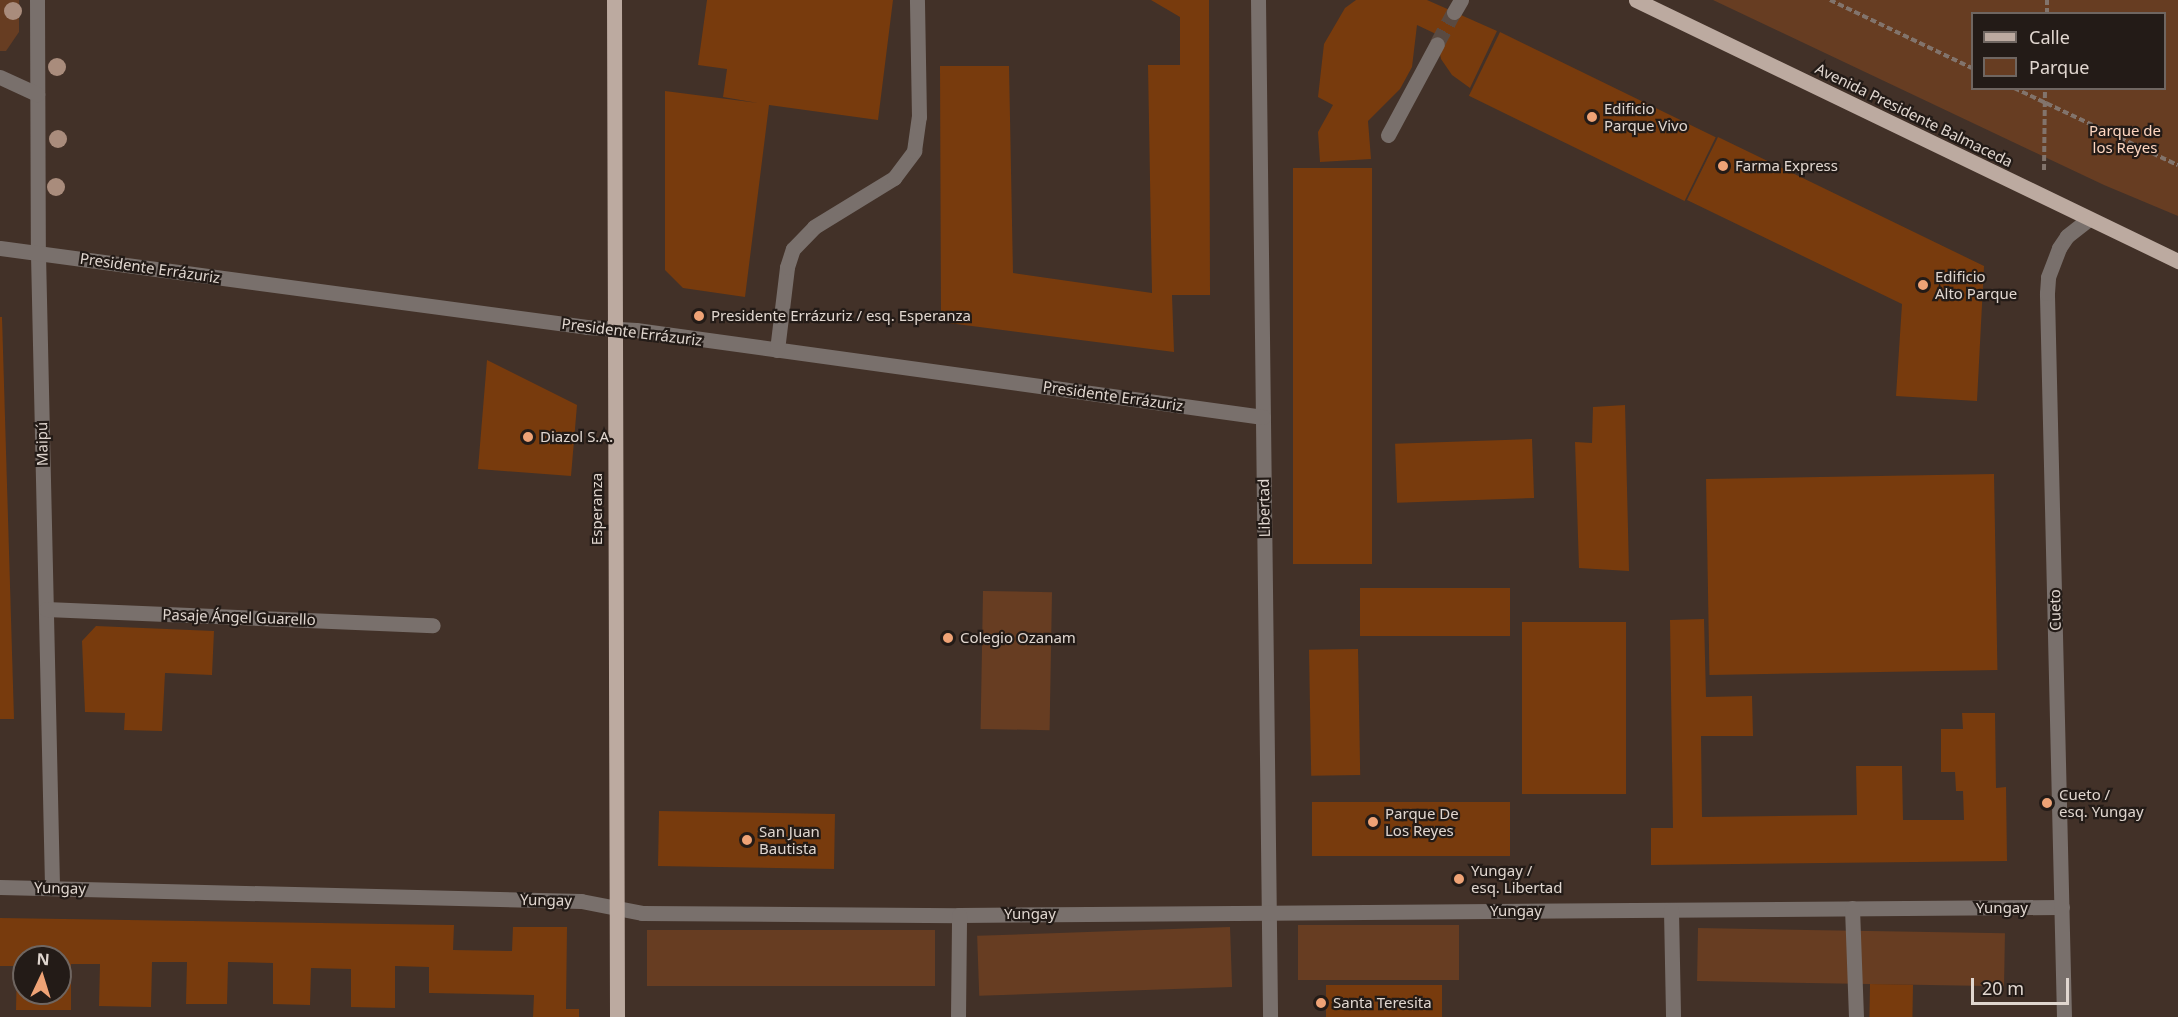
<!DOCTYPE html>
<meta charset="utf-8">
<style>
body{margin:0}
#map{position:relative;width:2178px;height:1017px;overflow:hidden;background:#423128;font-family:"Noto Sans",sans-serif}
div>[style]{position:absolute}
.green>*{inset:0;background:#673d22;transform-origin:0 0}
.building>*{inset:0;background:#783b0d;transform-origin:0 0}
.minor-tunnel>*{height:15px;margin-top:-7.5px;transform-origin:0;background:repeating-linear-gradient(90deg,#5a4a41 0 15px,transparent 0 23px)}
.path>*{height:4px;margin-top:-2px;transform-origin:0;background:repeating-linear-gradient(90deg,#82746c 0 6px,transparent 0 9px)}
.minor>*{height:15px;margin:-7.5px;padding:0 7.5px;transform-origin:7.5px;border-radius:7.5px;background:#79706c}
.major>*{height:15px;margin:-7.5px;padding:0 7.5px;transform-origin:7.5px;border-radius:7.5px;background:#bcaaa0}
.trees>*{width:18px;height:18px;margin:-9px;border-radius:50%;background:#a98c7c}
.dots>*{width:16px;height:16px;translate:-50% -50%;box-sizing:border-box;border:3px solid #231b17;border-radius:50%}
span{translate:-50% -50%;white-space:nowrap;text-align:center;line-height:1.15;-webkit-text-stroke:4.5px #231b17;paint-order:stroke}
.poi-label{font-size:15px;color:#e0d6cf}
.left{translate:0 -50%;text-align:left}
.street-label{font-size:15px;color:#e0d6cf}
.park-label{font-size:15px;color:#fdd6c0}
.legend{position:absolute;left:1971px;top:12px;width:195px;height:78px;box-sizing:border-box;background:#231b17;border:2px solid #6f6661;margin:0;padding:8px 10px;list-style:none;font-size:18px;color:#e0d6cf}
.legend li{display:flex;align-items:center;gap:12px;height:30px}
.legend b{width:30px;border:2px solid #6f6661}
.north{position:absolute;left:12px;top:945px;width:60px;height:60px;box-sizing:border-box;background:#231b17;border:2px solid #6f6661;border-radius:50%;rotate:4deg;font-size:16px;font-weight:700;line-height:24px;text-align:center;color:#e0d6cf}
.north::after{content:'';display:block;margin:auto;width:21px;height:27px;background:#efa376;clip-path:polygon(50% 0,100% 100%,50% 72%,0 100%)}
.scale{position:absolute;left:1971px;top:978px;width:98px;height:27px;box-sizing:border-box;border:3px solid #e0d6cf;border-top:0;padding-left:8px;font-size:18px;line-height:21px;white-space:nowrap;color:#e0d6cf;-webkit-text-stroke:4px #231b17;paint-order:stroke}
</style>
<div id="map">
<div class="green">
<i style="clip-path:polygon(0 0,19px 0,19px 32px,6px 51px,0 51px)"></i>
<i style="clip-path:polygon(evenodd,1713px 0,2178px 0,2178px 216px,2104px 185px,1713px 0,1972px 14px,2164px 14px,2164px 88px,1972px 88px,1972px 14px)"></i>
<i style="left:983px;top:591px;width:69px;height:138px;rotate:1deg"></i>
<i style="left:1298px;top:925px;width:161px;height:55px"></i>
<i style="left:1230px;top:927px;width:60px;height:253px;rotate:88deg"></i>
<i style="left:1698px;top:928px;width:307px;height:53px;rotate:1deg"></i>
<i style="left:647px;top:930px;width:288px;height:56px"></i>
</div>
<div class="building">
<i style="clip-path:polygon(707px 0,893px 0,878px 120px,769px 105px,745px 297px,683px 288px,665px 270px,665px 91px,758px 103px,723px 97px,727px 69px,698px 65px)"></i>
<i style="clip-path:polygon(1151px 0,1209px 0,1210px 295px,1172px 295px,1174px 352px,941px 322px,940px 66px,1009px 66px,1013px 273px,1152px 293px,1148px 65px,1180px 65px,1180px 17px)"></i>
<i style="clip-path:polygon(1356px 0,1427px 0,1497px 31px,1470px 88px,1452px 75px,1441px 59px,1436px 34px,1417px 25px,1412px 67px,1400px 89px,1368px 121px,1371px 159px,1320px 162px,1318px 132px,1333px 105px,1318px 97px,1324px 44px,1345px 8px)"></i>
<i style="left:1500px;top:32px;width:240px;height:71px;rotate:26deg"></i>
<i style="clip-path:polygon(1718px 137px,1984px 266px,1977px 401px,1896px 396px,1902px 304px,1687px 200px)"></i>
<i style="left:1293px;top:168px;width:79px;height:396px"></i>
<i style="clip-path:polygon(0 317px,2px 317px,14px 719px,0 719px)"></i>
<i style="clip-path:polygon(487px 360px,577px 405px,571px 476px,478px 469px)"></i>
<i style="clip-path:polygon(1625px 405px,1629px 571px,1579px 568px,1575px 442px,1592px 443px,1593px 407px)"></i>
<i style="left:1532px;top:439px;width:59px;height:137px;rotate:88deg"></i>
<i style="left:1994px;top:474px;width:196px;height:288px;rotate:89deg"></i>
<i style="left:1510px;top:588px;width:48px;height:150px;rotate:90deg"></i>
<i style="clip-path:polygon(1704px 619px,1706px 697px,1752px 696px,1753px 736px,1701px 736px,1702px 817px,1857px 815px,1856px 766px,1902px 766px,1903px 820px,1964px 820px,1963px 791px,1956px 791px,1955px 772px,1941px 772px,1941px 729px,1963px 729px,1962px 713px,1995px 713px,1996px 788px,2006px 787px,2007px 861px,1651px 865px,1651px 828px,1673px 828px,1670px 620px)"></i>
<i style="left:1522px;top:622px;width:104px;height:172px"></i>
<i style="clip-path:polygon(96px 626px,214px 631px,212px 675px,165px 673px,162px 731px,124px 730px,125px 713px,85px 712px,82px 641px)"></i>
<i style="left:1358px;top:649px;width:126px;height:49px;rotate:89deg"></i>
<i style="left:1312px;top:802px;width:198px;height:54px"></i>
<i style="left:659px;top:811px;width:176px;height:55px;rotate:1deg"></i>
<i style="clip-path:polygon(evenodd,0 918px,454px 925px,453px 950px,512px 951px,513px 927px,567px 927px,566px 1009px,579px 1009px,579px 1017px,533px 1017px,534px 995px,429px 993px,429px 967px,395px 966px,395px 1008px,351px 1007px,351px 969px,311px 968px,310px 1005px,273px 1004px,273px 963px,228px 962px,227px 1004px,186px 1004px,187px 962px,152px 962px,151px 1007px,99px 1006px,100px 964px,71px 964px,71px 1010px,16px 1010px,17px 966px,0 966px,0 918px,24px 957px,60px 957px,60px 993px,24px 993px,24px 957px)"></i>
<i style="left:1870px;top:984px;width:43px;height:33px;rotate:1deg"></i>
<i style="left:1326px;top:985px;width:116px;height:34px"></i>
</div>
<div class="minor-tunnel">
<i style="left:1437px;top:44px;width:36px;rotate:-62deg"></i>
</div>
<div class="path">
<i style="left:1830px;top:0;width:157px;rotate:25.6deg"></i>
<i style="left:2047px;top:14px;width:14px;rotate:-90deg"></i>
<i style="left:2014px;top:88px;width:181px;rotate:25.2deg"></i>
<i style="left:2044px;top:170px;width:82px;rotate:-89.3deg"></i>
</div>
<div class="minor">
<i style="left:37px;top:0;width:254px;rotate:89.8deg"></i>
<i style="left:38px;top:254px;width:634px;rotate:88.73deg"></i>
<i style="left:1258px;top:0;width:1017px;rotate:89.32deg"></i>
<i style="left:1454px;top:12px;width:14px;rotate:-60deg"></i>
<i style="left:0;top:77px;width:41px;rotate:24.7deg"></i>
<i style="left:1388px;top:135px;width:103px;rotate:-61.7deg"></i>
<i style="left:0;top:248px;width:592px;rotate:7.66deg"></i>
<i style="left:587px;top:327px;width:49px;rotate:3.5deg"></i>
<i style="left:636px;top:330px;width:633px;rotate:7.9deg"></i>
<i style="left:777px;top:350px;width:84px;rotate:-83.1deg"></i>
<i style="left:787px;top:267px;width:19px;rotate:-72deg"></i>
<i style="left:793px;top:249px;width:30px;rotate:-46deg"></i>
<i style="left:814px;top:227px;width:94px;rotate:-31.5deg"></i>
<i style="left:894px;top:178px;width:34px;rotate:-53deg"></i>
<i style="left:914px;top:151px;width:34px;rotate:-82deg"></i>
<i style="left:919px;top:117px;width:117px;rotate:-91deg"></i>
<i style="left:46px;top:609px;width:387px;rotate:2.4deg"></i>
<i style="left:0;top:887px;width:581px;rotate:1.38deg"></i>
<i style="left:581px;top:901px;width:62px;rotate:11.1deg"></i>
<i style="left:642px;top:913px;width:317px;rotate:0.4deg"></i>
<i style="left:959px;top:915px;width:1103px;rotate:-0.42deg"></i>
<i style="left:1852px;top:908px;width:109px;rotate:87.9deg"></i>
<i style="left:1671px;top:910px;width:107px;rotate:88.9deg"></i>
<i style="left:958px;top:1017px;width:102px;rotate:-89.4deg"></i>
<i style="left:2064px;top:1017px;width:724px;rotate:-91.35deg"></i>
<i style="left:2047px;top:293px;width:16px;rotate:-86deg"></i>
<i style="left:2048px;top:277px;width:31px;rotate:-69deg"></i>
<i style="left:2059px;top:248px;width:14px;rotate:-56deg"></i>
<i style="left:2067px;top:236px;width:28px;rotate:-38deg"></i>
</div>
<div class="major">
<i style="left:614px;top:0;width:1017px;rotate:89.83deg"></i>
<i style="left:1636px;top:0;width:602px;rotate:25.71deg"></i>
</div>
<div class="trees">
<i style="left:13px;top:11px"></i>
<i style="left:57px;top:67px"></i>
<i style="left:58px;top:139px"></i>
<i style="left:56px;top:187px"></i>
</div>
<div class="dots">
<i style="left:1592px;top:117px;background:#efa376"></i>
<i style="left:1723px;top:166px;background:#efa376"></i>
<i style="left:1923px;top:285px;background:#efa376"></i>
<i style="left:699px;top:316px;background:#efa376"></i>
<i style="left:528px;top:437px;background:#efa376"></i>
<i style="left:948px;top:638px;background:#efa376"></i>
<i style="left:2047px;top:803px;background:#efa376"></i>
<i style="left:1373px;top:822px;background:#efa376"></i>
<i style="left:747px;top:840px;background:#efa376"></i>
<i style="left:1459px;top:879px;background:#efa376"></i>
<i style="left:1321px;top:1003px;background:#efa376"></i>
</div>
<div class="poi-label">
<span class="left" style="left:1604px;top:117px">Edificio<br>Parque Vivo</span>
<span class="left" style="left:1735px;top:166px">Farma Express</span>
<span class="left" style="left:1935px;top:285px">Edificio<br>Alto Parque</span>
<span class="left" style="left:711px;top:316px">Presidente Errázuriz / esq. Esperanza</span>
<span class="left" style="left:540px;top:437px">Diazol S.A.</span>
<span class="left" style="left:960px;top:638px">Colegio Ozanam</span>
<span class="left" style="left:2059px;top:803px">Cueto /<br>esq. Yungay</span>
<span class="left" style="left:1385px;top:822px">Parque De<br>Los Reyes</span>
<span class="left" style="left:759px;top:840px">San Juan<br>Bautista</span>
<span class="left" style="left:1471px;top:879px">Yungay /<br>esq. Libertad</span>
<span class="left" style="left:1333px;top:1003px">Santa Teresita</span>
</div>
<div class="street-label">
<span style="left:1914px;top:115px;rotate:26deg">Avenida Presidente Balmaceda</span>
<span style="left:150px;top:268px;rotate:8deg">Presidente Errázuriz</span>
<span style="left:632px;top:332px;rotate:7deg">Presidente Errázuriz</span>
<span style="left:1113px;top:396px;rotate:8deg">Presidente Errázuriz</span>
<span style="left:42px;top:444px;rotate:-91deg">Maipú</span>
<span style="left:1264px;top:508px;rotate:-91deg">Libertad</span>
<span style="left:597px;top:509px;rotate:-90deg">Esperanza</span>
<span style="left:2055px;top:610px;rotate:-91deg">Cueto</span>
<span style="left:239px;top:617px;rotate:2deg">Pasaje Ángel Guarello</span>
<span style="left:60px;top:888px;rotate:1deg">Yungay</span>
<span style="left:546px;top:900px;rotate:1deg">Yungay</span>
<span style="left:2002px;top:908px">Yungay</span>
<span style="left:1516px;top:911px">Yungay</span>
<span style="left:1030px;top:914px">Yungay</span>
</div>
<div class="park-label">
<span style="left:2125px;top:139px">Parque de<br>los Reyes</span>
</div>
<ul class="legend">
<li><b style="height:8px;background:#bcaaa0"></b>Calle</li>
<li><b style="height:16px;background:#673d22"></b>Parque</li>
</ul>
<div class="north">N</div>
<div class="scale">20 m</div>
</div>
